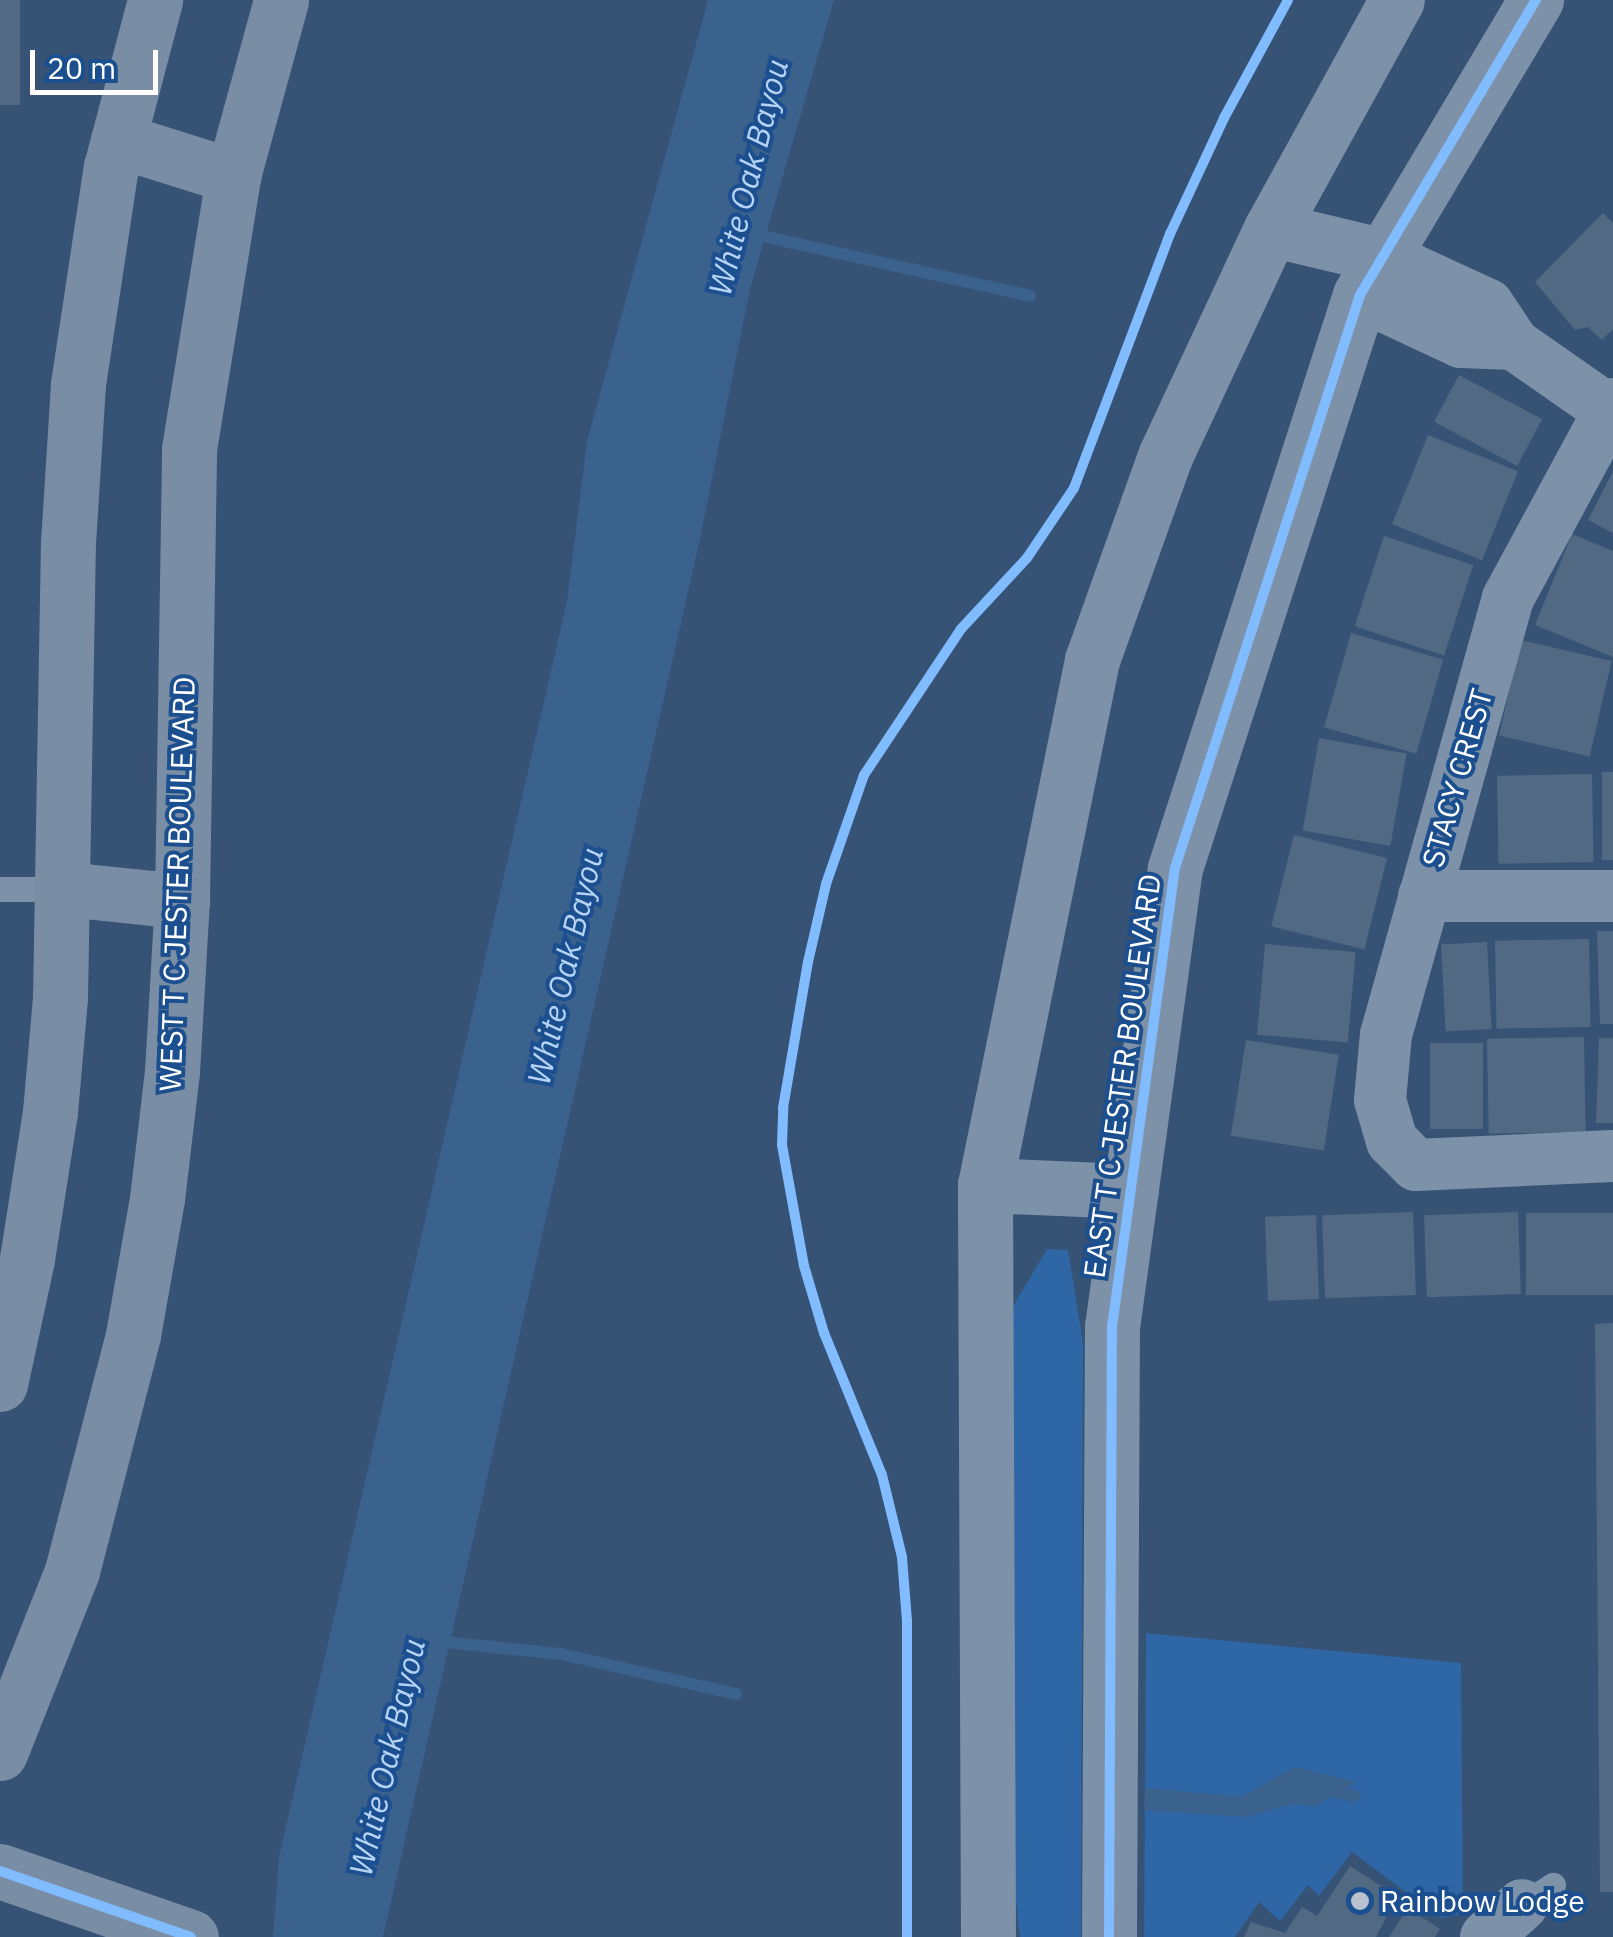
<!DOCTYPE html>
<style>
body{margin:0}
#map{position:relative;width:1613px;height:1937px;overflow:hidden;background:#365274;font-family:"IBM Plex Sans",sans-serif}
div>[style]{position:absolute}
.green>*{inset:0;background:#2f66a5}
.water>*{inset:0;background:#3b618d}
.stream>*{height:12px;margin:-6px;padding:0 6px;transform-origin:6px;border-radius:6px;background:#3b618d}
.building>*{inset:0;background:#526984;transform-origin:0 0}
.service>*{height:25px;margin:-12.5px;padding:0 12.5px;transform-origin:12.5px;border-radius:12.5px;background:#7d92a8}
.minor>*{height:52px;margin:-26px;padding:0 26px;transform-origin:26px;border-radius:26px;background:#7d92a8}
.tertiary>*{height:55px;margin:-27.5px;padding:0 27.5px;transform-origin:27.5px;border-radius:27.5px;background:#7d92a8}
.secondary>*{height:55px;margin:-27.5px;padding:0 27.5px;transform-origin:27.5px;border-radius:27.5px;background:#798da4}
.cycleway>*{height:10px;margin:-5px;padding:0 5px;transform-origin:5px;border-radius:5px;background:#80bcff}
.dots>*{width:28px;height:28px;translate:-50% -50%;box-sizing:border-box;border:5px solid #1b4f8f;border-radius:50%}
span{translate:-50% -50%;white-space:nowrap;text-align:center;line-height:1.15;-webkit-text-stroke:8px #1b4f8f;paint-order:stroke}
.street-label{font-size:30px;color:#fff}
.poi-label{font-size:30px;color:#fff}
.left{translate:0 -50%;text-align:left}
.water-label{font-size:32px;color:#b5d3f5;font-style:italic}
.scale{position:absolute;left:30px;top:50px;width:128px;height:45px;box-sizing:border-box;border:5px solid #fff;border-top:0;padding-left:12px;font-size:30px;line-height:35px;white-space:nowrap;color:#fff;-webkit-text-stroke:8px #1b4f8f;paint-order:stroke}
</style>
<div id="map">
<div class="green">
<i style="clip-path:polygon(1047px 1249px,1068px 1250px,1083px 1343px,1081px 1937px,1020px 1937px,1000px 1761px,1002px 1325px)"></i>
<i style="clip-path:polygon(1146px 1633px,1461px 1663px,1463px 1914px,1440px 1918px,1352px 1852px,1319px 1896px,1308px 1885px,1280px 1921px,1259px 1902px,1235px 1937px,1144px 1937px)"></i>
</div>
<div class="water">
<i style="clip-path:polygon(708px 0,834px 0,750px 289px,700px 539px,383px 1937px,273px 1937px,279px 1857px,567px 601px,587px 441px)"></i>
<i style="clip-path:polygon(1295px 1767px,1356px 1782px,1316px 1806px,1291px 1804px,1247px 1817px,1144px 1810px,1145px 1788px,1241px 1797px)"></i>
</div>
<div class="stream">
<i style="left:749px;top:233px;width:288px;rotate:12.6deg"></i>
<i style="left:434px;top:1641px;width:128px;rotate:5.8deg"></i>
<i style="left:561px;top:1654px;width:180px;rotate:12.9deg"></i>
<i style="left:1322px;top:1789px;width:33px;rotate:12deg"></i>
</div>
<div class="building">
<i style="left:0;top:0;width:20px;height:105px"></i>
<i style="clip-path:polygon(1603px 213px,1613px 223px,1613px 329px,1602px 340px,1588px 327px,1575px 330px,1535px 282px)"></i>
<i style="left:1459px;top:375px;width:94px;height:53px;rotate:28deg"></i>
<i style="left:1428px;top:435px;width:97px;height:96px;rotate:22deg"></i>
<i style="clip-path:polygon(1613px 471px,1613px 533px,1588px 520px)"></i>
<i style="clip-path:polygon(1572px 534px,1613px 551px,1613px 657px,1535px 625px)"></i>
<i style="left:1384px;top:536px;width:94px;height:95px;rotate:18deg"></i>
<i style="left:1351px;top:633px;width:96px;height:98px;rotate:16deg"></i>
<i style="left:1521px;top:640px;width:93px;height:98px;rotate:13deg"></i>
<i style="left:1319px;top:738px;width:89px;height:94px;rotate:10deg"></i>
<i style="left:1602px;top:772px;width:11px;height:88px"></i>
<i style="left:1592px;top:774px;width:88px;height:95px;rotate:89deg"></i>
<i style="left:1294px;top:835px;width:96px;height:94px;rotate:14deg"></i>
<i style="clip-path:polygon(1597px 931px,1613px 931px,1613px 1024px,1600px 1024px)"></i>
<i style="left:1589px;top:939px;width:88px;height:94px;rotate:89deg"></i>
<i style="left:1487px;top:942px;width:87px;height:46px;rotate:87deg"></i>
<i style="left:1265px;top:944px;width:91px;height:91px;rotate:5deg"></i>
<i style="left:1584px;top:1037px;width:95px;height:97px;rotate:89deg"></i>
<i style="clip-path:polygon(1599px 1038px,1613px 1038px,1613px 1123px,1596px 1123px)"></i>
<i style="left:1246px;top:1040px;width:94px;height:97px;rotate:9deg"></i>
<i style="left:1430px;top:1043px;width:53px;height:86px"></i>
<i style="left:1413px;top:1212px;width:83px;height:91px;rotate:88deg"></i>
<i style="left:1518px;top:1212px;width:82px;height:94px;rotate:88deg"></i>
<i style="left:1613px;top:1213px;width:82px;height:87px;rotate:90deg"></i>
<i style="left:1316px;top:1215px;width:84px;height:51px;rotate:88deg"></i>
<i style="clip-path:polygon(1613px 1323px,1613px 1892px,1600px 1892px,1595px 1324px)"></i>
<i style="clip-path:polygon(1350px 1866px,1397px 1896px,1376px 1937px,1244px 1937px,1251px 1922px,1285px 1933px,1302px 1907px,1317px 1916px)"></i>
<i style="clip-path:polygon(1408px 1908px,1440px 1929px,1435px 1937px,1389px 1937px)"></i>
</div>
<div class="service">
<i style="left:0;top:889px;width:65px"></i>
<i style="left:1522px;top:1905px;width:37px;rotate:-33deg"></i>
</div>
<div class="minor">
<i style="left:1380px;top:255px;width:119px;rotate:24.8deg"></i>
<i style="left:1488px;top:305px;width:47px;rotate:56.3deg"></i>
<i style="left:1514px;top:344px;width:113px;rotate:35deg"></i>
<i style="left:1360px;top:295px;width:111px;rotate:25deg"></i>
<i style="left:1461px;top:342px;width:53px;rotate:2.2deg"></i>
<i style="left:1613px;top:404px;width:221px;rotate:118.4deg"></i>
<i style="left:1508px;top:598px;width:453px;rotate:105.6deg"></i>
<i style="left:1386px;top:1034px;width:66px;rotate:95.2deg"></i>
<i style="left:1380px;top:1100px;width:43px;rotate:73.7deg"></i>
<i style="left:1392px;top:1141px;width:34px;rotate:45deg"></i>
<i style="left:1416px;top:1165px;width:197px;rotate:-2.6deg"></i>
<i style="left:1424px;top:896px;width:189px"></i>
<i style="left:1486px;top:1937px;width:48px;rotate:-41.6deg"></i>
</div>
<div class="tertiary">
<i style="left:1271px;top:229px;width:112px;rotate:13.4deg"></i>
<i style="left:985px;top:1185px;width:146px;rotate:2.4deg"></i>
<i style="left:988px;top:1937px;width:752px;rotate:-90.23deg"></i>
<i style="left:985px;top:1185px;width:536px;rotate:-78.48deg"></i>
<i style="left:1092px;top:660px;width:217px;rotate:-70.3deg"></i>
<i style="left:1165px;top:456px;width:251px;rotate:-65deg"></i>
<i style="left:1271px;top:229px;width:261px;rotate:-61.2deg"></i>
<i style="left:1109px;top:1937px;width:610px;rotate:-89.72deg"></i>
<i style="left:1112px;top:1327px;width:463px;rotate:-82.2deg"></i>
<i style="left:1175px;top:868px;width:602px;rotate:-72.11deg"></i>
<i style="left:1360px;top:295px;width:344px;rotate:-59.2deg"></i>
</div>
<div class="secondary">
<i style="left:118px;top:140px;width:121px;rotate:17.4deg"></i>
<i style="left:65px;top:889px;width:118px;rotate:5.9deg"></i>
<i style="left:0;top:1384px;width:128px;rotate:-77.8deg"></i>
<i style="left:27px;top:1259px;width:149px;rotate:-81.1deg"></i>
<i style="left:50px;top:1112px;width:114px;rotate:-85deg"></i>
<i style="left:60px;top:998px;width:455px;rotate:-89deg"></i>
<i style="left:68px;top:543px;width:159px;rotate:-86.4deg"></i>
<i style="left:78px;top:384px;width:219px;rotate:-81.4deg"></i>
<i style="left:111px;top:167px;width:173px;rotate:-75.2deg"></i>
<i style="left:0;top:1753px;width:196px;rotate:-68.4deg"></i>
<i style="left:72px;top:1571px;width:244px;rotate:-75.5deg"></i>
<i style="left:133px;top:1335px;width:138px;rotate:-80deg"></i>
<i style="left:157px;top:1199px;width:128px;rotate:-83.3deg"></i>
<i style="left:172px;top:1072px;width:171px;rotate:-86.7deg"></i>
<i style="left:182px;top:901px;width:452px;rotate:-89.1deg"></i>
<i style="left:189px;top:449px;width:277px;rotate:-80.8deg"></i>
<i style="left:233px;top:176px;width:182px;rotate:-74.7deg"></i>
<i style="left:0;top:1871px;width:202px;rotate:19.1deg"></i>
</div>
<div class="cycleway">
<i style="left:0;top:1871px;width:202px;rotate:19.1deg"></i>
<i style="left:907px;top:1937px;width:316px;rotate:-90deg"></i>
<i style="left:907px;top:1621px;width:64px;rotate:-94.5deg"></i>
<i style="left:902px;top:1557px;width:84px;rotate:-103.7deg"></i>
<i style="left:882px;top:1475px;width:153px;rotate:-112.2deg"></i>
<i style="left:824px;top:1333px;width:70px;rotate:-106.6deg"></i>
<i style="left:804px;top:1266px;width:123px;rotate:-100.3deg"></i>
<i style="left:782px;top:1145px;width:37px;rotate:-88deg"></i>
<i style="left:783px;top:1108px;width:148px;rotate:-80.3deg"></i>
<i style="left:808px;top:962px;width:80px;rotate:-77deg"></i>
<i style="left:826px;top:884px;width:115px;rotate:-70.8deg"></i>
<i style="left:864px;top:775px;width:175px;rotate:-56.4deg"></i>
<i style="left:961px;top:629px;width:97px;rotate:-47.1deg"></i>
<i style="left:1027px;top:558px;width:84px;rotate:-56.1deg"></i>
<i style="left:1074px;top:488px;width:272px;rotate:-69.3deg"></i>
<i style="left:1170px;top:234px;width:128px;rotate:-65deg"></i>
<i style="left:1224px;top:118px;width:134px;rotate:-61.5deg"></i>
<i style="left:1109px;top:1937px;width:610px;rotate:-89.72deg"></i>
<i style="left:1112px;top:1327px;width:463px;rotate:-82.2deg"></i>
<i style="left:1175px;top:868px;width:602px;rotate:-72.11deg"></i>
<i style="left:1360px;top:295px;width:344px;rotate:-59.2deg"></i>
</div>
<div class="dots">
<i style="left:1360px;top:1901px;background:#b9c2ce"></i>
</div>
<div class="street-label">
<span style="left:1457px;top:778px;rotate:-74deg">STACY CREST</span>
<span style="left:177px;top:884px;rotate:-88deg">WEST T C JESTER BOULEVARD</span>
<span style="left:1122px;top:1076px;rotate:-82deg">EAST T C JESTER BOULEVARD</span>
</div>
<div class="poi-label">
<span class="left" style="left:1380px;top:1901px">Rainbow Lodge</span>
</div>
<div class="water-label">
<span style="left:748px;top:177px;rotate:-76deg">White Oak Bayou</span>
<span style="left:565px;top:966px;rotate:-77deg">White Oak Bayou</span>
<span style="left:387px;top:1757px;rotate:-77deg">White Oak Bayou</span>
</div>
<div class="scale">20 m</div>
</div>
